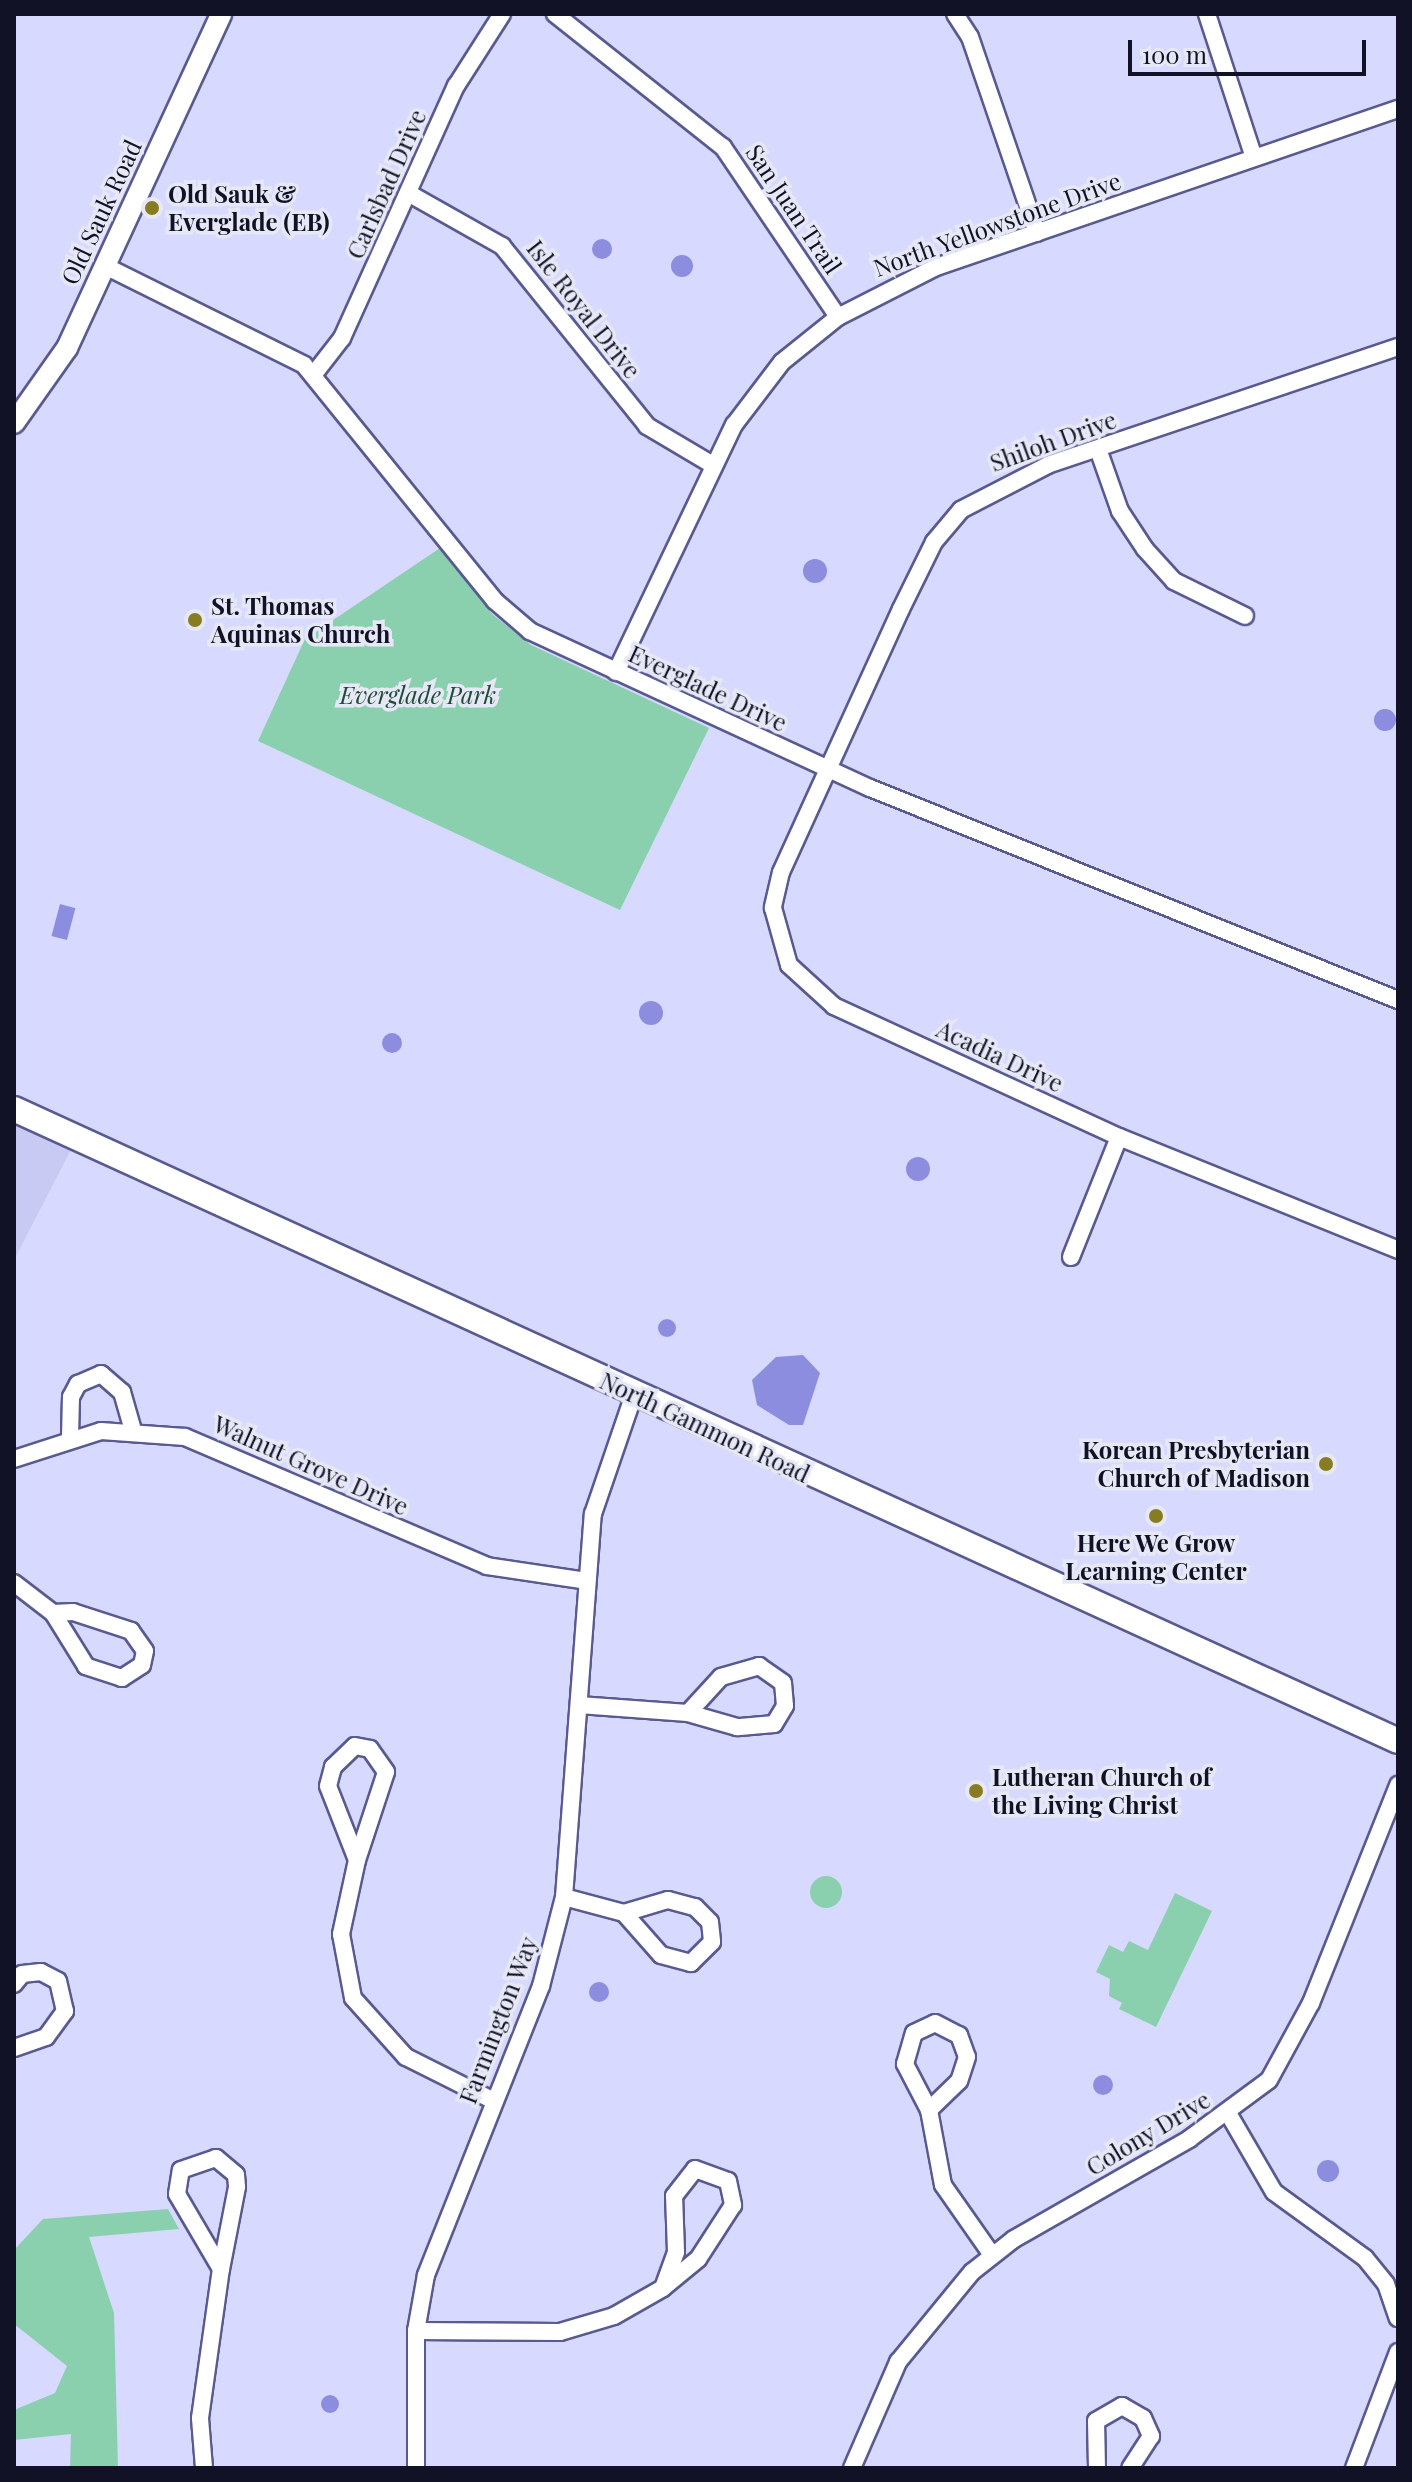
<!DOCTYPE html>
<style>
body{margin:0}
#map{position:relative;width:1412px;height:2482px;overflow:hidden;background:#d7d9fe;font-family:"Playfair Display",serif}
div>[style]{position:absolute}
.built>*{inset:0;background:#c8caf3}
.green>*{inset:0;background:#8ad0ae}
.round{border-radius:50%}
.water>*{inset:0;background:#8d8ddf;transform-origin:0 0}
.roads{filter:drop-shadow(2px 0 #595a8f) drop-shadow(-2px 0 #595a8f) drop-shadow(0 2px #595a8f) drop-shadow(0 -2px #595a8f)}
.minor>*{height:16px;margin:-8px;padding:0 8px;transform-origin:8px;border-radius:8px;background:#fff}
.tertiary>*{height:20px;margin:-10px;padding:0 10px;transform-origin:10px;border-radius:10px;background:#fff}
.secondary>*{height:24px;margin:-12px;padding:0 12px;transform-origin:12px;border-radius:12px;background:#fff}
.dots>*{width:22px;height:22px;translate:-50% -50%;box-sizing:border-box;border:4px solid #e7e8f5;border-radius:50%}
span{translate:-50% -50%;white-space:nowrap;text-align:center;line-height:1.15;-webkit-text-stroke:7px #e7e8f5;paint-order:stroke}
.street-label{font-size:24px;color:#121227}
.poi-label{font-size:24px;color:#121227;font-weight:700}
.left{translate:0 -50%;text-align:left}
.right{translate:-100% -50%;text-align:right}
.park-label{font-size:24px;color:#1f4b38;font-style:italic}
.frame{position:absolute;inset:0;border:16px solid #121227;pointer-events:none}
.scale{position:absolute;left:1128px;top:40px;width:238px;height:36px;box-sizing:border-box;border:4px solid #121227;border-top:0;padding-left:10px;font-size:24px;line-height:28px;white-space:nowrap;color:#121227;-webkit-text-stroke:6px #e7e8f5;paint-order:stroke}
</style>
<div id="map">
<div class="built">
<i style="clip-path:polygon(14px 1109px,77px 1138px,14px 1260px)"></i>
</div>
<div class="green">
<i style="clip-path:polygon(440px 548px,492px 614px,531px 645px,709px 728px,620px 910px,258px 741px,305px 639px)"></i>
<i class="round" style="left:810px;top:1876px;width:32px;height:32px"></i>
<i style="clip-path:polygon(1175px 1893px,1212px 1911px,1156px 2027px,1119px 2009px,1122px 2003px,1109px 1996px,1110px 1979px,1096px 1972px,1109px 1945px,1123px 1952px,1129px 1941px,1148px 1950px)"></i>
<i style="clip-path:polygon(168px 2209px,179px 2229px,89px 2237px,114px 2313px,118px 2468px,70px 2468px,71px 2434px,14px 2440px,14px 2410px,55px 2393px,67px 2366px,14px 2324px,14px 2250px,43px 2219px)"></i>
</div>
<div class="water">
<i class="round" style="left:592px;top:239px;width:20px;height:20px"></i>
<i class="round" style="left:671px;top:255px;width:22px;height:22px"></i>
<i class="round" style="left:803px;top:559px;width:24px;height:24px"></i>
<i class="round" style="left:1374px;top:709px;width:22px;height:22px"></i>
<i style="left:60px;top:904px;width:16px;height:33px;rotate:15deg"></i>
<i class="round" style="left:639px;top:1001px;width:24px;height:24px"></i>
<i class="round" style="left:382px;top:1033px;width:20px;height:20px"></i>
<i class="round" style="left:906px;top:1157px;width:24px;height:24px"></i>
<i class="round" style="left:658px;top:1319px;width:18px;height:18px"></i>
<i style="clip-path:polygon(803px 1355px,820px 1373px,803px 1425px,789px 1425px,757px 1405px,752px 1380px,776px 1357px)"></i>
<i class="round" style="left:589px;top:1982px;width:20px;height:20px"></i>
<i class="round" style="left:1093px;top:2075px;width:20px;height:20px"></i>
<i class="round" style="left:1317px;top:2160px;width:22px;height:22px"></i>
<i class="round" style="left:321px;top:2395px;width:18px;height:18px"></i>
</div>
<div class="roads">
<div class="minor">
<i style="left:555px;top:14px;width:214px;rotate:38.4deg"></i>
<i style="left:723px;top:147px;width:205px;rotate:55.9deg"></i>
<i style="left:955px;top:14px;width:27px;rotate:57deg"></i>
<i style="left:970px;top:37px;width:207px;rotate:71.1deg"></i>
<i style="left:1207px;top:14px;width:151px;rotate:71.9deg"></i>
<i style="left:408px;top:193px;width:108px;rotate:29.4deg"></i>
<i style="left:502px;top:246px;width:231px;rotate:51.1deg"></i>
<i style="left:647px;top:426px;width:77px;rotate:30.6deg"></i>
<i style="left:105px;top:266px;width:222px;rotate:26.4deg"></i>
<i style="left:304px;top:365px;width:304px;rotate:51deg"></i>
<i style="left:495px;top:601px;width:46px;rotate:40.6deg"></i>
<i style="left:530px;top:631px;width:374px;rotate:24.8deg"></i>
<i style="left:870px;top:788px;width:569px;rotate:21.88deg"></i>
<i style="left:1398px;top:347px;width:369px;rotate:161.4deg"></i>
<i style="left:1048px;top:465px;width:98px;rotate:152.7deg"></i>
<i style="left:961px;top:510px;width:42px;rotate:130.2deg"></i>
<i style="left:934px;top:542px;width:75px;rotate:116.2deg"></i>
<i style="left:901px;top:609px;width:289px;rotate:114.5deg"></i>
<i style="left:781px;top:872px;width:37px;rotate:103deg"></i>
<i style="left:773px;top:908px;width:59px;rotate:74.3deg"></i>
<i style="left:789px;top:965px;width:61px;rotate:42.3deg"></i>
<i style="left:834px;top:1006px;width:314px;rotate:24.7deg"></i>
<i style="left:1119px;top:1137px;width:301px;rotate:22deg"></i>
<i style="left:314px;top:374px;width:46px;rotate:-52.1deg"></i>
<i style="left:342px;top:338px;width:277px;rotate:-65.7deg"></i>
<i style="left:456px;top:86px;width:85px;rotate:-57.4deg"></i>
<i style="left:1098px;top:449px;width:66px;rotate:70.5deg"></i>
<i style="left:1120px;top:511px;width:45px;rotate:56.7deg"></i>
<i style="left:1145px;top:549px;width:43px;rotate:47.8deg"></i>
<i style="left:1174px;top:581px;width:79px;rotate:26.2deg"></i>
<i style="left:616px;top:672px;width:274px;rotate:-64.5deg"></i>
<i style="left:734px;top:425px;width:79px;rotate:-52.7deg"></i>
<i style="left:782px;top:362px;width:72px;rotate:-38.8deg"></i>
<i style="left:838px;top:317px;width:110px;rotate:-27deg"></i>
<i style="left:936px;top:267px;width:488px;rotate:-18.9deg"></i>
<i style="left:1071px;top:1257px;width:129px;rotate:-68.2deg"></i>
<i style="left:70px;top:1437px;width:40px;rotate:-88.6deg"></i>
<i style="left:71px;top:1397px;width:15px;rotate:-62deg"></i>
<i style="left:78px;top:1384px;width:25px;rotate:-23deg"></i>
<i style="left:101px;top:1374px;width:28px;rotate:41deg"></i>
<i style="left:122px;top:1392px;width:40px;rotate:74deg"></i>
<i style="left:14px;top:1459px;width:91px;rotate:-17.8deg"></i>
<i style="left:101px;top:1431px;width:84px;rotate:4.1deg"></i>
<i style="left:185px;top:1437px;width:328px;rotate:23.1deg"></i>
<i style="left:487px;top:1566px;width:101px;rotate:8.5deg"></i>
<i style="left:14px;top:1583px;width:49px;rotate:37.6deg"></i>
<i style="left:73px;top:1612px;width:61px;rotate:18.1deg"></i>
<i style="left:131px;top:1631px;width:24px;rotate:55deg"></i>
<i style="left:145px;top:1651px;width:14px;rotate:102deg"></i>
<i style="left:142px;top:1665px;width:24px;rotate:147deg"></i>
<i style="left:122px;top:1678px;width:38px;rotate:-162deg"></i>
<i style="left:86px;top:1666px;width:62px;rotate:-121.9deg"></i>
<i style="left:53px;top:1613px;width:20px;rotate:-3deg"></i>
<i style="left:759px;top:1666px;width:29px;rotate:35deg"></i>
<i style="left:783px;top:1683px;width:23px;rotate:85deg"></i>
<i style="left:785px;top:1706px;width:21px;rotate:121deg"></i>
<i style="left:774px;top:1724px;width:37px;rotate:175deg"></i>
<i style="left:737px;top:1727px;width:51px;rotate:-164.1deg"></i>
<i style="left:688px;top:1713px;width:49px;rotate:-47.5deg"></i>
<i style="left:721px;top:1677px;width:40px;rotate:-16deg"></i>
<i style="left:579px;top:1705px;width:109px;rotate:4.2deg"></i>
<i style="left:355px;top:1746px;width:15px;rotate:11deg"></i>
<i style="left:370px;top:1749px;width:28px;rotate:55deg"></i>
<i style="left:386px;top:1772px;width:93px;rotate:108.2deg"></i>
<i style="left:357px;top:1860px;width:79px;rotate:-111.4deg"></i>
<i style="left:328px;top:1786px;width:20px;rotate:-75deg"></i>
<i style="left:333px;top:1767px;width:30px;rotate:-44deg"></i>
<i style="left:357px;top:1860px;width:76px;rotate:102.2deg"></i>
<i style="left:341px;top:1934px;width:65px;rotate:79.4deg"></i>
<i style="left:353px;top:1998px;width:79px;rotate:48.1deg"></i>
<i style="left:406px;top:2057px;width:98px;rotate:26.6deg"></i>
<i style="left:564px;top:1897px;width:62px;rotate:14.9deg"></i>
<i style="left:668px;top:1900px;width:28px;rotate:15deg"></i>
<i style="left:695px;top:1907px;width:21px;rotate:45deg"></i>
<i style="left:710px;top:1922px;width:20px;rotate:84deg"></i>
<i style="left:712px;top:1942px;width:30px;rotate:135deg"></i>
<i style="left:691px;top:1963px;width:31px;rotate:-165deg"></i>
<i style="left:661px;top:1955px;width:56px;rotate:-131.4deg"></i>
<i style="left:624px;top:1913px;width:46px;rotate:-16.5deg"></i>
<i style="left:14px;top:1984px;width:13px;rotate:-51deg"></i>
<i style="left:22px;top:1974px;width:19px;rotate:-6deg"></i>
<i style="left:41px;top:1972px;width:19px;rotate:28deg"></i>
<i style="left:58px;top:1981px;width:31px;rotate:77deg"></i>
<i style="left:65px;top:2011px;width:32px;rotate:126deg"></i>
<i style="left:46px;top:2037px;width:34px;rotate:161deg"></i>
<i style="left:935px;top:2023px;width:27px;rotate:27deg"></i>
<i style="left:959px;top:2035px;width:23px;rotate:70deg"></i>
<i style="left:967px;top:2057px;width:25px;rotate:108deg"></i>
<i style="left:959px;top:2081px;width:42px;rotate:136deg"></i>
<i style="left:929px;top:2110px;width:52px;rotate:-117.6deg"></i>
<i style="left:905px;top:2064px;width:32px;rotate:-74deg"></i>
<i style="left:914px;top:2033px;width:23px;rotate:-25deg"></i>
<i style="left:929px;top:2110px;width:76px;rotate:79.4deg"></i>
<i style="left:943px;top:2185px;width:85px;rotate:55deg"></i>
<i style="left:1228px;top:2113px;width:91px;rotate:59.8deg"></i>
<i style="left:1274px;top:2192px;width:112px;rotate:36deg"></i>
<i style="left:1365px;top:2258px;width:33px;rotate:51deg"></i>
<i style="left:1386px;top:2284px;width:36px;rotate:71deg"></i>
<i style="left:216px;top:2158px;width:26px;rotate:40deg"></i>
<i style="left:236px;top:2175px;width:12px;rotate:85deg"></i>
<i style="left:237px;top:2187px;width:84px;rotate:101deg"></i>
<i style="left:221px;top:2269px;width:87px;rotate:-120.4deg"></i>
<i style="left:177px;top:2194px;width:24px;rotate:-81deg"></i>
<i style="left:181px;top:2170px;width:37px;rotate:-19deg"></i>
<i style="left:695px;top:2169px;width:35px;rotate:20deg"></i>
<i style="left:728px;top:2181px;width:25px;rotate:78deg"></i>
<i style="left:733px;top:2205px;width:64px;rotate:122.9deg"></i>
<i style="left:698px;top:2259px;width:45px;rotate:140.4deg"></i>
<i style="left:663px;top:2288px;width:38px;rotate:-70deg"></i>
<i style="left:676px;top:2252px;width:56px;rotate:-92deg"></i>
<i style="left:674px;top:2196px;width:34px;rotate:-52deg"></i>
<i style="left:416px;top:2331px;width:144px;rotate:0.4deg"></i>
<i style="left:560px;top:2332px;width:56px;rotate:-16.5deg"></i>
<i style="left:614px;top:2316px;width:56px;rotate:-29.7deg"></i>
<i style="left:204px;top:2468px;width:50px;rotate:-94.6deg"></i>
<i style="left:200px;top:2418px;width:150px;rotate:-82deg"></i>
<i style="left:416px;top:2468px;width:137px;rotate:-90deg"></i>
<i style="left:416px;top:2331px;width:57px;rotate:-79.9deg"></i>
<i style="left:426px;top:2275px;width:311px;rotate:-68.3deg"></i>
<i style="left:541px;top:1986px;width:92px;rotate:-75.5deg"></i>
<i style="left:564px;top:1897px;width:384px;rotate:-85.7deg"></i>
<i style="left:593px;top:1514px;width:127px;rotate:-71.1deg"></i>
<i style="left:852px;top:2468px;width:116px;rotate:-66.5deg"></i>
<i style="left:898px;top:2362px;width:117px;rotate:-50.6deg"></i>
<i style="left:972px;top:2272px;width:53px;rotate:-38.2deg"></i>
<i style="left:1014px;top:2239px;width:202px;rotate:-29.7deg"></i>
<i style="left:1189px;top:2139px;width:99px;rotate:-36.4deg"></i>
<i style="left:1269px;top:2080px;width:88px;rotate:-61.4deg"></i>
<i style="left:1311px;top:2003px;width:235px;rotate:-68.2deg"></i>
<i style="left:1097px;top:2468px;width:47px;rotate:-91.2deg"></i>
<i style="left:1096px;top:2421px;width:30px;rotate:-30deg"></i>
<i style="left:1122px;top:2406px;width:24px;rotate:30deg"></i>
<i style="left:1143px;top:2418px;width:20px;rotate:66deg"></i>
<i style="left:1151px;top:2436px;width:38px;rotate:123deg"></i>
<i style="left:1354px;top:2468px;width:124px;rotate:-69.2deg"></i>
</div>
<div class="tertiary">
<i style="left:14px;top:423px;width:92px;rotate:-54.8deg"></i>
<i style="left:67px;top:348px;width:368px;rotate:-65.2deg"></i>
</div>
<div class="secondary">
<i style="left:14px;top:1109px;width:1521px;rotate:24.54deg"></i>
</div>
</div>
<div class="dots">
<i style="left:152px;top:208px;background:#877c22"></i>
<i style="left:195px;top:620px;background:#877c22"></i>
<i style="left:1326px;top:1464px;background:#877c22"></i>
<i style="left:1156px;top:1516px;background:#877c22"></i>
<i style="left:976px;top:1791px;background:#877c22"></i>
</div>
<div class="street-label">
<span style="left:386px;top:184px;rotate:-66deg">Carlsbad Drive</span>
<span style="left:794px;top:209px;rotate:56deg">San Juan Trail</span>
<span style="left:101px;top:212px;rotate:-65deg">Old Sauk Road</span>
<span style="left:997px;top:224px;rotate:-20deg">North Yellowstone Drive</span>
<span style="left:584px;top:309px;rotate:52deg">Isle Royal Drive</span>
<span style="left:1053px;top:441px;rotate:-20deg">Shiloh Drive</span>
<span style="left:708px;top:688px;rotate:25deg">Everglade Drive</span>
<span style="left:1000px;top:1056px;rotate:25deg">Acadia Drive</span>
<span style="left:705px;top:1427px;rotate:25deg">North Gammon Road</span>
<span style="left:311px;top:1465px;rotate:24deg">Walnut Grove Drive</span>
<span style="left:498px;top:2020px;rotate:-69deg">Farmington Way</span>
<span style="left:1148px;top:2133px;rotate:-31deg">Colony Drive</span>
</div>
<div class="poi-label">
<span class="left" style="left:168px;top:208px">Old Sauk &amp;<br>Everglade (EB)</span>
<span class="left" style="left:211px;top:620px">St. Thomas<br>Aquinas Church</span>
<span class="right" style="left:1310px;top:1464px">Korean Presbyterian<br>Church of Madison</span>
<span style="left:1156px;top:1557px">Here We Grow<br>Learning Center</span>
<span class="left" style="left:992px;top:1791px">Lutheran Church of<br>the Living Christ</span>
</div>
<div class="park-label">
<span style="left:418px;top:695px">Everglade Park</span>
</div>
<div class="frame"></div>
<div class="scale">100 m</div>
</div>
